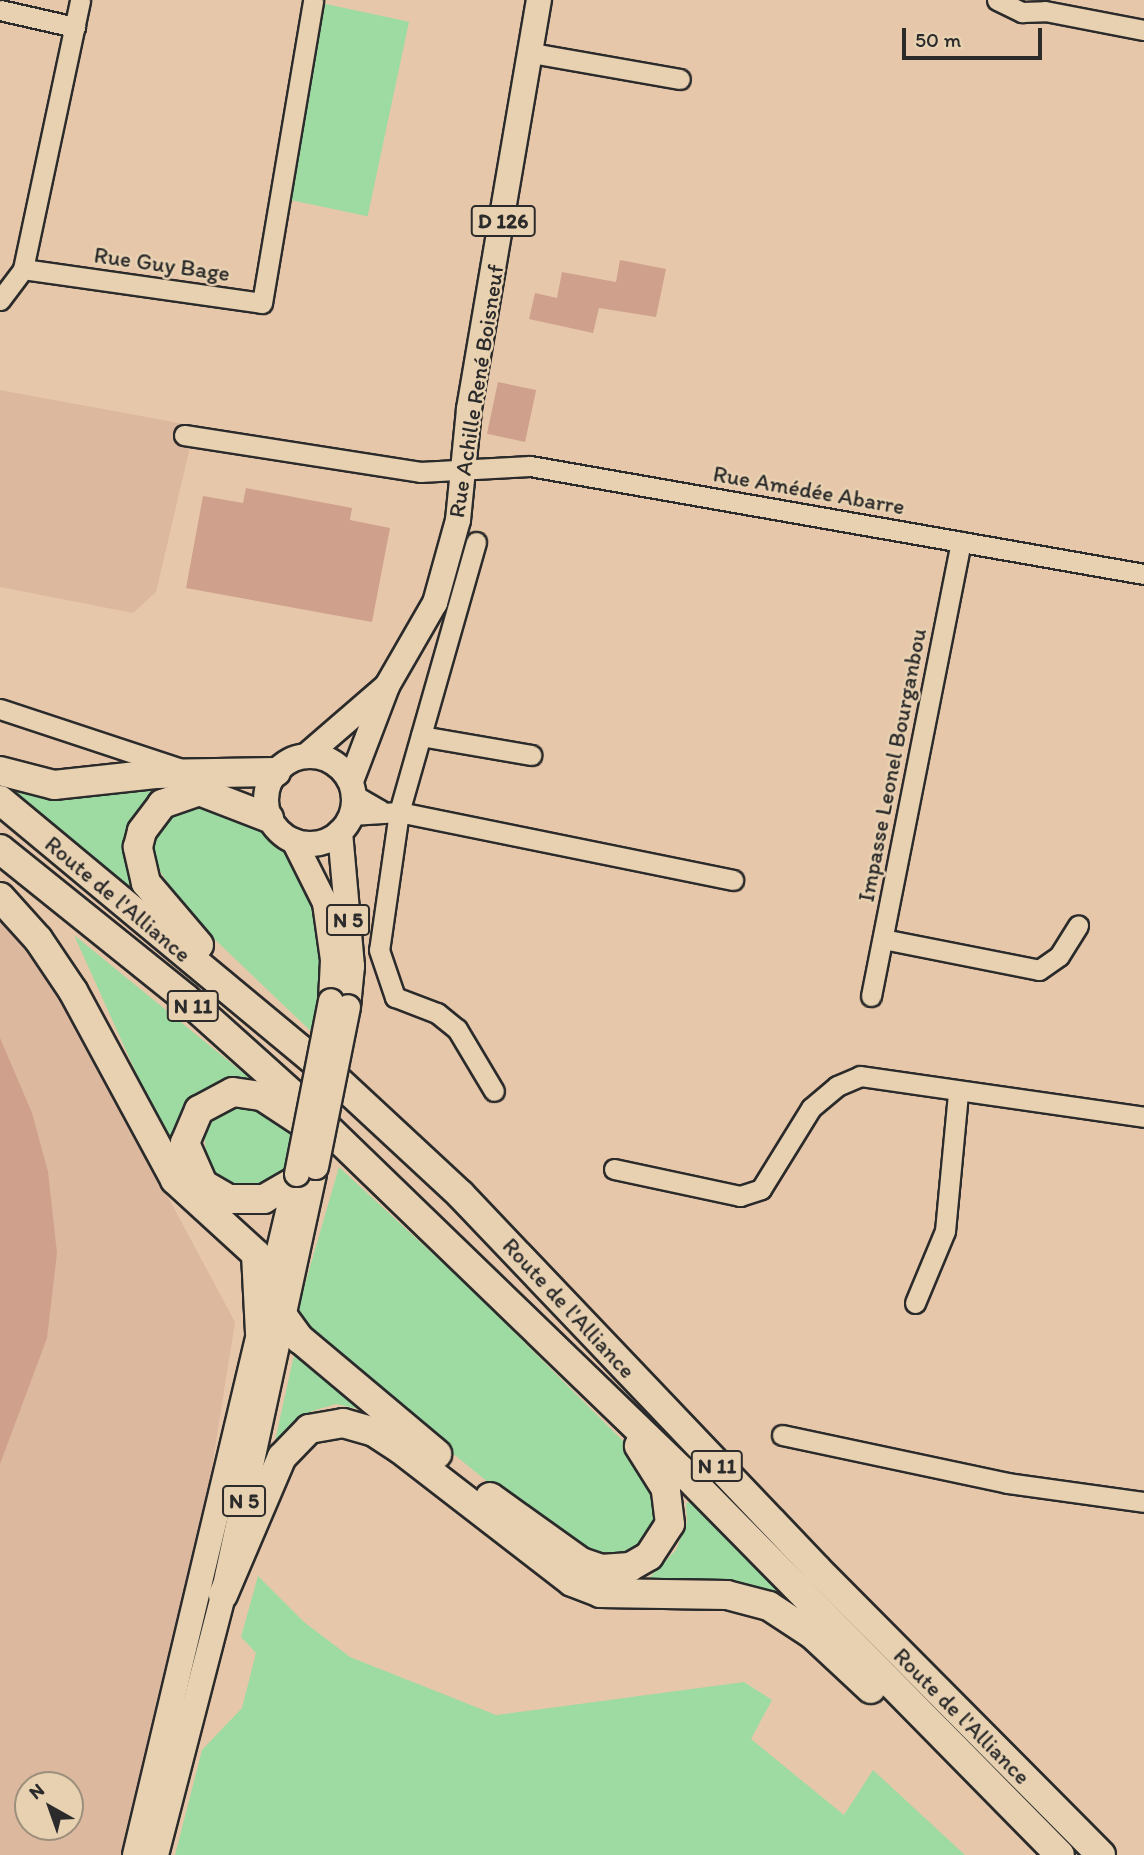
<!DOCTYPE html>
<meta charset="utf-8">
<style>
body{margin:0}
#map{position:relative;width:1144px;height:1855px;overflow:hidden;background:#e7c7aa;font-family:Itim,sans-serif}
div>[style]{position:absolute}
.built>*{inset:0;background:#dcb89f}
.green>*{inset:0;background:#9ddba3;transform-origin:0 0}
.building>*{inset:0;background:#cfa08c;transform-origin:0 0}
.roads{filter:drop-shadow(2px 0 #2b2b2b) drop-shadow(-2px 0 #2b2b2b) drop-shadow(0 2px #2b2b2b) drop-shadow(0 -2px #2b2b2b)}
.minor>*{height:19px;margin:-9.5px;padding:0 9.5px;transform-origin:9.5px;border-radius:9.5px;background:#e8d1b1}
.major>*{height:24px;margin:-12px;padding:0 12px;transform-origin:12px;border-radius:12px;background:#e8d1b1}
.major>.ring{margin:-12px;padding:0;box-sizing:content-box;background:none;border:24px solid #e8d1b1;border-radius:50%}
.highway>*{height:28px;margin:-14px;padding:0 14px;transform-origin:14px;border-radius:14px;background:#e8d1b1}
.bridges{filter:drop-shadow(2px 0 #2b2b2b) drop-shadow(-2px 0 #2b2b2b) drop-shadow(0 2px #2b2b2b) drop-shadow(0 -2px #2b2b2b)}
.major-bridge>*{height:24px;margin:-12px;padding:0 12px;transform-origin:12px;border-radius:12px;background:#e8d1b1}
span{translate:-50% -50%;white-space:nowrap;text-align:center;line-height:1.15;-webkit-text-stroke:5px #e8d1b1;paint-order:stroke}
.shield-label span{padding:2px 5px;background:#e8d1b1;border:2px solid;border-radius:5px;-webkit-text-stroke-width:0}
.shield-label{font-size:21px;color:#2b2b2b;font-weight:700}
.street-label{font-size:23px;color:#2b2b2b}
.north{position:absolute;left:14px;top:1771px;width:70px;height:70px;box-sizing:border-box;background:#e8d1b1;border:2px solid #9c8f7b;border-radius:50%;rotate:320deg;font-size:19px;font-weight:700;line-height:28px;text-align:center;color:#2b2b2b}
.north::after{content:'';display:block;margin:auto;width:24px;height:32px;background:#2b2b2b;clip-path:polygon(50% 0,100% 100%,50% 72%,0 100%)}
.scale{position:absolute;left:902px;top:28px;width:140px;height:32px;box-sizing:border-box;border:4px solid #2b2b2b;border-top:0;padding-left:9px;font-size:21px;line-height:24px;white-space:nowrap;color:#2b2b2b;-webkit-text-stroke:5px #e8d1b1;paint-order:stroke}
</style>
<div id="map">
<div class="built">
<i style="clip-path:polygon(0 390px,195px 426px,156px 592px,133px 613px,0 587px)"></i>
<i style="clip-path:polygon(evenodd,0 921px,54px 984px,235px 1322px,154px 1834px,139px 1855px,0 1855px,0 921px,28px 1785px,70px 1785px,70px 1827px,28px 1827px,28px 1785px)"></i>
</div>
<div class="green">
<i style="left:321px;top:3px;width:90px;height:199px;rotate:12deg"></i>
<i style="clip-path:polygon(195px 782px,162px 789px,146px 804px,152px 909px,10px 787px)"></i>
<i style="clip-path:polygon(204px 798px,258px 823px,316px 884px,325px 979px,316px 1036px,190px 916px,158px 868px,153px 842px,166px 820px,184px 803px)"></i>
<i style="clip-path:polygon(74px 935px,258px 1085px,185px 1111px,170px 1148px)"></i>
<i style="clip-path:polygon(239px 1101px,255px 1102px,295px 1131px,280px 1187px,226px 1187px,206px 1158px,204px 1122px)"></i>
<i style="clip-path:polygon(339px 1167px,473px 1291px,629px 1447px,665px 1511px,643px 1551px,596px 1558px,500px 1492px,325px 1349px,296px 1315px)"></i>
<i style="clip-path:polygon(296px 1346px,363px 1410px,336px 1404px,312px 1411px,287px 1429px,273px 1450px)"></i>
<i style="clip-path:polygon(686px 1503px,694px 1503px,786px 1599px,749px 1589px,622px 1588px,650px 1577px,676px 1550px,687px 1522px)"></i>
<i style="clip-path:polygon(258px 1576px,304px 1622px,350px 1657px,496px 1715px,744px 1682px,772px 1700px,751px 1739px,844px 1815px,873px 1770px,965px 1855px,175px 1855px,202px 1750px,242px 1708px,256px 1653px,241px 1637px)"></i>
</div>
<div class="building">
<i style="clip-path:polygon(620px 260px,666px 269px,656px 317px,599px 308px,593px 333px,529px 319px,535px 293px,557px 298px,562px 272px,616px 282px)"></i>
<i style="left:498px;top:382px;width:39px;height:53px;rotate:12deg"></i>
<i style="clip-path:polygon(246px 488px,352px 508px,350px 520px,390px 528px,372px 622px,186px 588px,203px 496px,243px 503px)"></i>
<i style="clip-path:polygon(0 1038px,32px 1113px,48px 1172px,57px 1253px,47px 1338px,0 1464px)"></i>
</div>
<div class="roads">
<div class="minor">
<i style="left:997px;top:0;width:28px;rotate:26deg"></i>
<i style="left:1022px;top:12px;width:23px;rotate:-2deg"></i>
<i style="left:1045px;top:11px;width:101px;rotate:10.9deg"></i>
<i style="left:0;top:10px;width:77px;rotate:12.8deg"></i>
<i style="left:532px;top:53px;width:150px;rotate:10deg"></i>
<i style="left:23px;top:269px;width:241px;rotate:8.1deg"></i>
<i style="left:262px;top:303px;width:307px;rotate:-80.4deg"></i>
<i style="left:0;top:300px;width:39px;rotate:-53deg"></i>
<i style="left:23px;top:269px;width:275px;rotate:-78deg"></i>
<i style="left:184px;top:435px;width:239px;rotate:8.9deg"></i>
<i style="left:420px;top:472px;width:110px;rotate:-3.1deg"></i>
<i style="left:530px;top:466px;width:623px;rotate:9.98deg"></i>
<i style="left:476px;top:542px;width:281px;rotate:105.9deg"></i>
<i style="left:399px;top:812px;width:139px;rotate:98.2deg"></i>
<i style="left:379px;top:950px;width:50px;rotate:71.2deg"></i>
<i style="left:395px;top:997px;width:45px;rotate:20.9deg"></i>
<i style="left:437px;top:1013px;width:26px;rotate:39deg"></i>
<i style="left:457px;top:1029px;width:72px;rotate:59.2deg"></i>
<i style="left:0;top:709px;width:188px;rotate:18.3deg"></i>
<i style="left:421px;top:736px;width:112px;rotate:9.8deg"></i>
<i style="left:354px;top:795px;width:30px;rotate:30deg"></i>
<i style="left:351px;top:815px;width:48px;rotate:-3.6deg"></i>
<i style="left:399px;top:812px;width:341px;rotate:11.5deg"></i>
<i style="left:883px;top:939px;width:159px;rotate:11.2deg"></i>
<i style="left:1039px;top:970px;width:24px;rotate:-35deg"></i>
<i style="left:1059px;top:956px;width:36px;rotate:-58deg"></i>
<i style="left:871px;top:996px;width:463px;rotate:-78.8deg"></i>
<i style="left:614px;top:1169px;width:129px;rotate:12.1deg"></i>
<i style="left:740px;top:1196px;width:22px;rotate:-18deg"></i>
<i style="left:761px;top:1189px;width:95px;rotate:-58.3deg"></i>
<i style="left:811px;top:1108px;width:34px;rotate:-40deg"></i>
<i style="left:837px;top:1086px;width:25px;rotate:-23deg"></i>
<i style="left:860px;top:1076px;width:287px;rotate:8.2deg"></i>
<i style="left:915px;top:1303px;width:78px;rotate:-67.4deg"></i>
<i style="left:945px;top:1231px;width:139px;rotate:-84.6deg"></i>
<i style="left:782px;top:1435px;width:230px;rotate:12deg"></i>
<i style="left:1007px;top:1483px;width:138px;rotate:7.9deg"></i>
</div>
<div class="major">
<i class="ring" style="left:266px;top:756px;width:64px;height:64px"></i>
<i style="left:306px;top:756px;width:107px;rotate:-40.8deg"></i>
<i style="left:351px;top:781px;width:102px;rotate:-69.2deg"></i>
<i style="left:387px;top:686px;width:96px;rotate:-60deg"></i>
<i style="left:435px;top:603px;width:86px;rotate:-74.5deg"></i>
<i style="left:458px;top:520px;width:112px;rotate:-84.3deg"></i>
<i style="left:469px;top:409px;width:415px;rotate:-80.3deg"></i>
<i style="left:340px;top:832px;width:135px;rotate:84.9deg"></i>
<i style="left:352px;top:966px;width:41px;rotate:95.6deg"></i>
<i style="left:294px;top:841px;width:69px;rotate:63.4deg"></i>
<i style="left:325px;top:903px;width:58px;rotate:82deg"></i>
<i style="left:333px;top:960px;width:41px;rotate:92.8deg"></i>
<i style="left:135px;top:1855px;width:700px;rotate:-76.62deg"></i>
<i style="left:156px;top:1855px;width:268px;rotate:-75.5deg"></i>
<i style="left:223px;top:1595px;width:430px;rotate:-77.8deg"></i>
</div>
<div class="highway">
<i style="left:0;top:771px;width:56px;rotate:14.5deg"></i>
<i style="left:54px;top:785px;width:102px;rotate:-6.2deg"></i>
<i style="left:155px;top:774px;width:121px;rotate:-0.9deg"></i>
<i style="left:0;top:800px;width:434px;rotate:39.7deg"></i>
<i style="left:334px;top:1077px;width:172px;rotate:42.9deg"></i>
<i style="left:460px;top:1194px;width:518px;rotate:46.41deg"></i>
<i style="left:817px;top:1569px;width:403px;rotate:45.2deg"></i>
<i style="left:0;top:849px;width:238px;rotate:38.8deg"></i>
<i style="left:185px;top:998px;width:144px;rotate:41.9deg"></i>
<i style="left:292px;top:1094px;width:541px;rotate:44.03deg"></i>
<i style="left:681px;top:1470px;width:540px;rotate:45.45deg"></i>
<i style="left:0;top:897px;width:57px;rotate:47.9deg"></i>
<i style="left:38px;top:939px;width:63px;rotate:56.1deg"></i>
<i style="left:73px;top:991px;width:215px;rotate:61.6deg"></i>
<i style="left:175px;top:1180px;width:110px;rotate:42.4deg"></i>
<i style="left:256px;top:1254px;width:79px;rotate:87.1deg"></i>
<i style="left:199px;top:945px;width:82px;rotate:-130.5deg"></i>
<i style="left:146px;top:883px;width:37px;rotate:-103deg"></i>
<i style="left:138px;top:847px;width:16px;rotate:-76deg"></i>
<i style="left:142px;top:831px;width:34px;rotate:-53deg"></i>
<i style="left:162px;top:804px;width:39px;rotate:-19deg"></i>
<i style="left:199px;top:791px;width:75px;rotate:21.1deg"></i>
<i style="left:295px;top:1181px;width:36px;rotate:150deg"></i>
<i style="left:264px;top:1199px;width:35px;rotate:180deg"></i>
<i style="left:229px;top:1199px;width:30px;rotate:-150deg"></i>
<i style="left:203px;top:1184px;width:45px;rotate:-113.7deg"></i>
<i style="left:185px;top:1143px;width:36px;rotate:-67deg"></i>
<i style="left:199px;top:1110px;width:38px;rotate:-28deg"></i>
<i style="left:233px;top:1092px;width:29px;rotate:8deg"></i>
<i style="left:262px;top:1096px;width:45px;rotate:33.3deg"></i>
<i style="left:283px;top:1316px;width:29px;rotate:54deg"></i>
<i style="left:300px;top:1339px;width:179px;rotate:40deg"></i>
<i style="left:490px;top:1497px;width:112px;rotate:35.5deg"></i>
<i style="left:581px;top:1562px;width:21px;rotate:19deg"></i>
<i style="left:601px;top:1569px;width:29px;rotate:-4deg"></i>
<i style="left:630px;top:1567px;width:22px;rotate:-30deg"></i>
<i style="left:649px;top:1556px;width:38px;rotate:-57deg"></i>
<i style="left:670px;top:1524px;width:35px;rotate:-97deg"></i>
<i style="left:666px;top:1489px;width:51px;rotate:-122.1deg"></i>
<i style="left:223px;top:1595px;width:150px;rotate:-66.9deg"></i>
<i style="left:282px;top:1457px;width:39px;rotate:-46deg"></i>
<i style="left:309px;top:1429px;width:35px;rotate:-10deg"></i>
<i style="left:343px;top:1423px;width:32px;rotate:16deg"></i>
<i style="left:374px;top:1432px;width:31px;rotate:33deg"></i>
<i style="left:400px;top:1449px;width:217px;rotate:37.7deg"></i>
<i style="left:572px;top:1582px;width:30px;rotate:21deg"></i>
<i style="left:600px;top:1593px;width:127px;rotate:0.9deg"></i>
<i style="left:727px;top:1595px;width:43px;rotate:14.7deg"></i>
<i style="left:769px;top:1606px;width:53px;rotate:33.4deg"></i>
<i style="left:813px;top:1635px;width:79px;rotate:43deg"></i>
</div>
</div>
<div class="bridges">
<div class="major-bridge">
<i style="left:316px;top:1167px;width:163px;rotate:-78.7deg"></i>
<i style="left:297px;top:1174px;width:176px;rotate:-78.9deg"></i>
</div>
</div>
<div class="shield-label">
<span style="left:503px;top:221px">D 126</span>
<span style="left:348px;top:920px">N 5</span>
<span style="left:193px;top:1006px">N 11</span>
<span style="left:717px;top:1466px">N 11</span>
<span style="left:244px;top:1501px">N 5</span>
</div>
<div class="street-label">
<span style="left:162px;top:264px;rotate:8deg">Rue Guy Bage</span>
<span style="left:476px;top:391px;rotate:-81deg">Rue Achille René Boisneuf</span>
<span style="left:809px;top:490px;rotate:10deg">Rue Amédée Abarre</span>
<span style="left:892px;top:765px;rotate:-79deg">Impasse Leonel Bourganbou</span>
<span style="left:118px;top:899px;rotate:40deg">Route de l'Alliance</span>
<span style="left:569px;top:1308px;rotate:47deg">Route de l'Alliance</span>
<span style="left:962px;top:1716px;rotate:45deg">Route de l'Alliance</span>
</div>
<div class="north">N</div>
<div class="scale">50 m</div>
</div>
